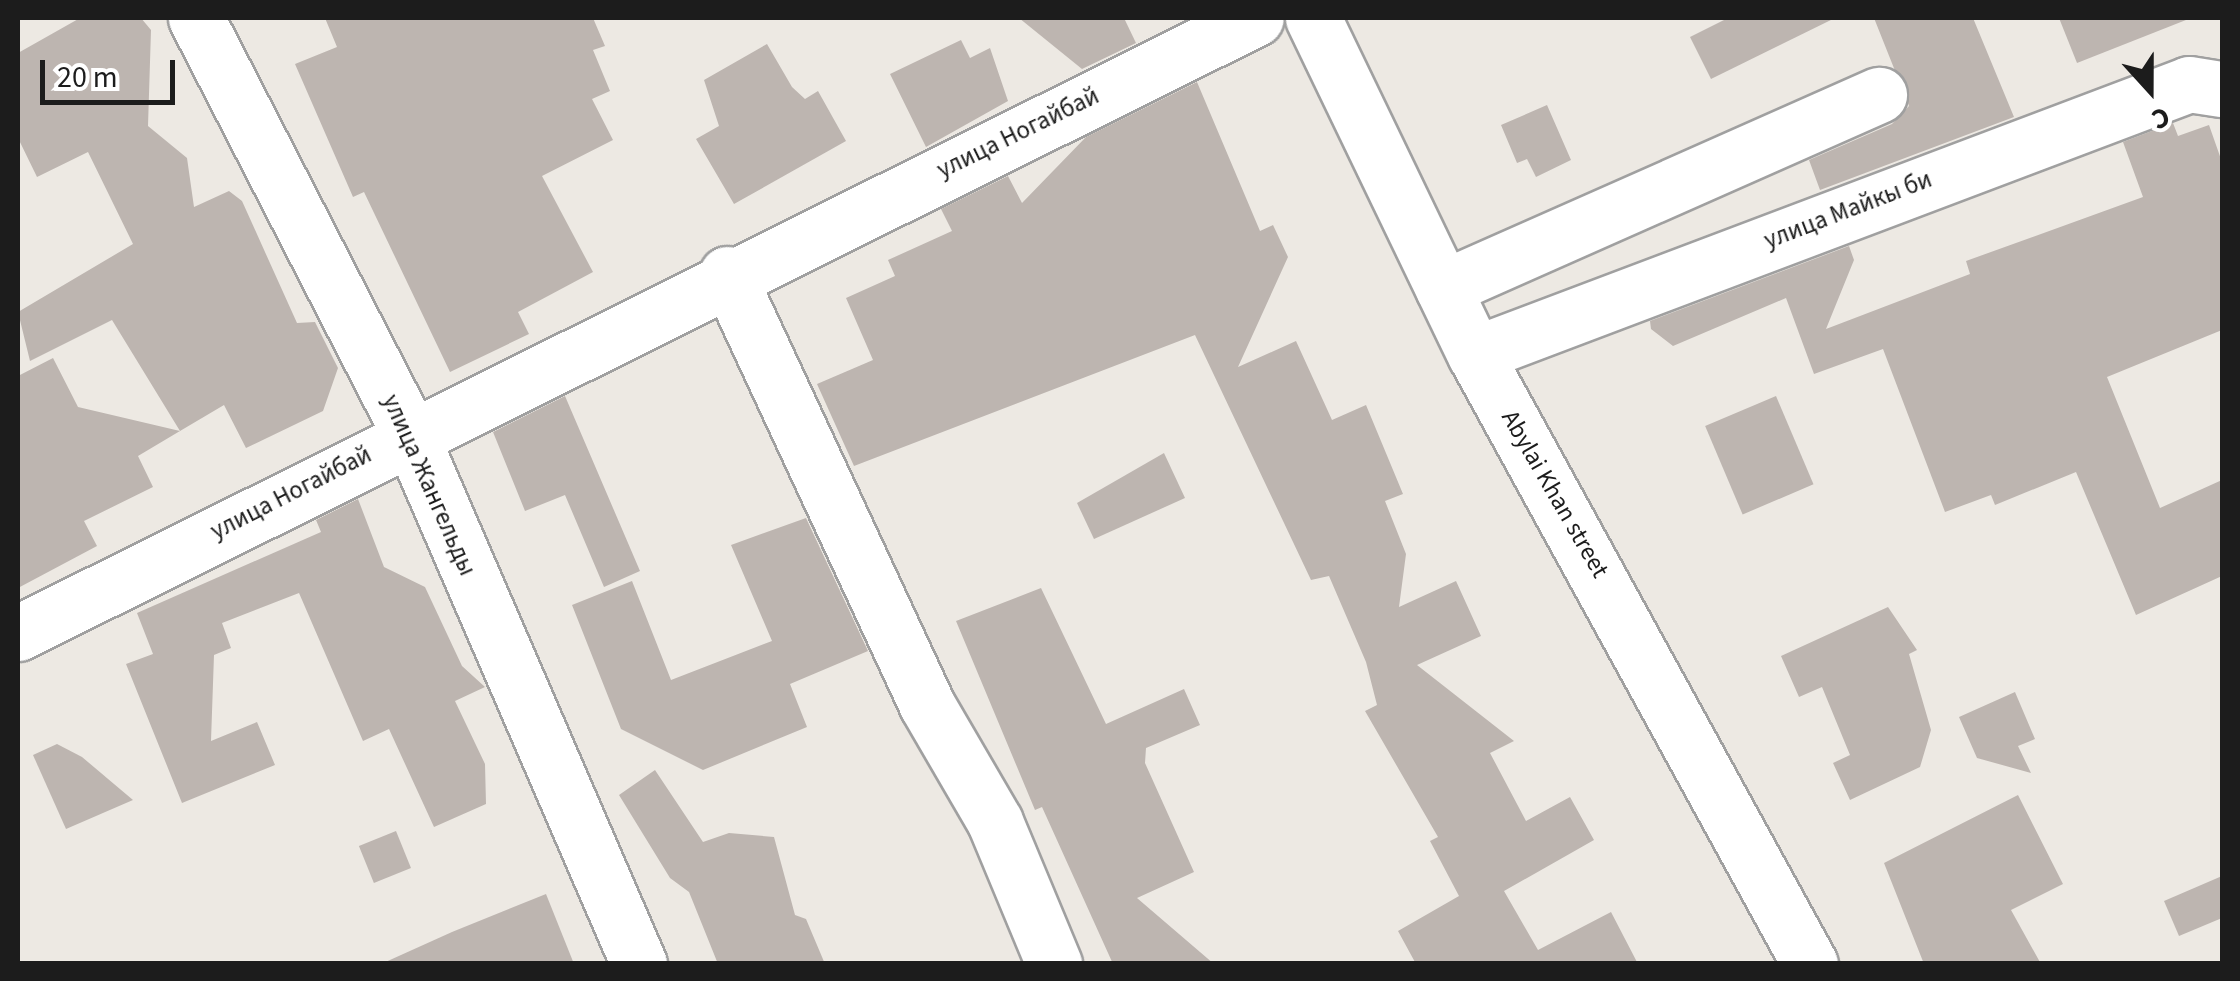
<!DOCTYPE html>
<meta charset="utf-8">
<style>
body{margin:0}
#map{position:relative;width:2240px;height:981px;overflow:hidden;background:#ede9e3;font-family:"Source Sans 3",sans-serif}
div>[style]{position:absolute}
.building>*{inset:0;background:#bdb5b0;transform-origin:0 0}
.roads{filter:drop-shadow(2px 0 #a0a0a0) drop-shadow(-2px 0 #a0a0a0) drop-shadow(0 2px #a0a0a0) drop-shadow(0 -2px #a0a0a0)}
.minor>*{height:55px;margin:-27.5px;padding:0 27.5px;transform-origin:27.5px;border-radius:27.5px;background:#fff}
span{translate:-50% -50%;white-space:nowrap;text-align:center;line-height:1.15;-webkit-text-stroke:8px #fff;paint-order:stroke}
.street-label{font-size:25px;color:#1c1c1c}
.frame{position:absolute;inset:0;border:20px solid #1c1c1c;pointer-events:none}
.north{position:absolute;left:2100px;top:40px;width:100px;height:100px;-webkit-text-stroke:8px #fff;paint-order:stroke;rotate:159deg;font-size:28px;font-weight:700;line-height:40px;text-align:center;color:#1c1c1c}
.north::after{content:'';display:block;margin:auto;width:35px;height:45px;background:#1c1c1c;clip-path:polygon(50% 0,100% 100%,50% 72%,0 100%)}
.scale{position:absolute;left:40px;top:60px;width:135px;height:45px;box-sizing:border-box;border:5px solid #1c1c1c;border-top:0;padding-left:12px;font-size:30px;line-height:35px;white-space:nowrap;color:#1c1c1c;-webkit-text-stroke:8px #fff;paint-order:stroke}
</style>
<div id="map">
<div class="building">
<i style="clip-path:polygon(80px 18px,141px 18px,151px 30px,148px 126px,187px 158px,194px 207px,229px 191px,242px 201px,297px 323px,315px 322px,338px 368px,323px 411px,246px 448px,224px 405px,180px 431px,112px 320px,30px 361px,18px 312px,133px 244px,88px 152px,37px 177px,18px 138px,18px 53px)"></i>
<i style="clip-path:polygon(325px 18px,593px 18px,605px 46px,593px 50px,610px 91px,592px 99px,613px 140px,542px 176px,593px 272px,518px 312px,529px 334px,450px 372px,364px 192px,353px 197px,295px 64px,337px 47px)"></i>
<i style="clip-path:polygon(1019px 18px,1124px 18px,1136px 43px,1082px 69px)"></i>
<i style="clip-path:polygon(1728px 18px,1835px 18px,1711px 79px,1690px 37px)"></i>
<i style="clip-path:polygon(1874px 18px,1973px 18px,2014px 117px,1820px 190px,1809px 160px,1892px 124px,1909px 106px)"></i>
<i style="clip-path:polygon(2059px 18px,2186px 18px,2186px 20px,2077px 63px)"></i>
<i style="clip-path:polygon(961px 40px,970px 58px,990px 48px,1008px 101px,926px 147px,890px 74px)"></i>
<i style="clip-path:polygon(767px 44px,792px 87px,805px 99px,818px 91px,846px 141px,734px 204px,696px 139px,719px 126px,704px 80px)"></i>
<i style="clip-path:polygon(1197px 82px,1260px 231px,1273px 225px,1288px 257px,1238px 367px,1296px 341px,1332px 420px,1366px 405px,1403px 494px,1385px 501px,1406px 554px,1399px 607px,1456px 581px,1481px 636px,1417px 665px,1514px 741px,1490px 753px,1526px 821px,1570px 797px,1594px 840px,1504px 891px,1538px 950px,1611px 912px,1638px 964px,1416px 964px,1398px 931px,1459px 896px,1430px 841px,1438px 837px,1365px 711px,1377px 705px,1366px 662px,1329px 576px,1311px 580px,1195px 335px,854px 466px,817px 384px,873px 360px,846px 298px,895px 276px,888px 260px,952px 231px,941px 209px,1008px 176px,1022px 203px,1086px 137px)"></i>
<i style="clip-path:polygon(1547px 105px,1571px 160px,1536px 177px,1527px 159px,1517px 163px,1501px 125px)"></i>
<i style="clip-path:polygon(2173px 123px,2178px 136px,2209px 125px,2222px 162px,2222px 330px,2107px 377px,2160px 508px,2222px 480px,2222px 576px,2136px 615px,2076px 472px,1995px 505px,1991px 495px,1945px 512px,1883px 349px,1814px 374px,1786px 298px,1673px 346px,1651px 329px,1650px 321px,1849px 246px,1854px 260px,1826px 329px,1970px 274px,1966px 261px,2143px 197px,2123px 142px)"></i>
<i style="clip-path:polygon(53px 358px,78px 407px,180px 431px,138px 456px,153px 487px,84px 521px,97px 546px,18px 588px,18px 376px)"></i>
<i style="clip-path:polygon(565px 396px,640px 571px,604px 587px,565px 495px,525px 511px,493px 432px)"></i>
<i style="left:1776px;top:396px;width:96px;height:77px;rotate:67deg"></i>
<i style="clip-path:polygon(1164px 453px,1185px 498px,1094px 539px,1077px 503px)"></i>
<i style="clip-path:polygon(358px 499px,384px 567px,425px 587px,462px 666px,485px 687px,455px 701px,485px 764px,486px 804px,434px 827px,389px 729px,363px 741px,299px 593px,222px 623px,231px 648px,214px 655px,211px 741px,257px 722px,275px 765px,182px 803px,126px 664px,153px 654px,137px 613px,321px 532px,316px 520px)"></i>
<i style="clip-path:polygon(806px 518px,868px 651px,790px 684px,807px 727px,703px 770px,621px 729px,572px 605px,632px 581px,671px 680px,772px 641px,731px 545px)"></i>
<i style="clip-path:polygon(1041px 588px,1106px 724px,1184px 689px,1200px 725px,1146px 748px,1145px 763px,1194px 872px,1137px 898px,1214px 964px,1113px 964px,1042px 807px,1035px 810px,956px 621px)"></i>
<i style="clip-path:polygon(1888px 607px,1917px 650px,1909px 654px,1931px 730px,1920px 767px,1850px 800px,1833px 763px,1850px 755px,1822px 687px,1799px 697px,1781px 656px)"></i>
<i style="clip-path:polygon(2015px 692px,2035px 739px,2018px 746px,2031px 773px,1977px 758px,1959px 717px)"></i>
<i style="clip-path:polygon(57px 744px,82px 757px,133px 800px,66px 829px,33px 755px)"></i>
<i style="clip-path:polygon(655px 770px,703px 842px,729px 833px,774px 837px,795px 915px,806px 919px,825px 964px,718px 964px,689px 892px,670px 878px,619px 795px)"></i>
<i style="clip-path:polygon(2018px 795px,2063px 884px,2011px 910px,2041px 964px,1924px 964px,1884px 863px)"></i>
<i style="left:396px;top:831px;width:40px;height:40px;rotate:68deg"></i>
<i style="clip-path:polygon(2222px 876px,2222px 918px,2179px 936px,2164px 901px)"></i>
<i style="clip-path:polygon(546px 894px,574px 964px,381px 964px,452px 932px)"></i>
</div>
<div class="roads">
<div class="minor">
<i style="left:196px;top:18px;width:466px;rotate:62.8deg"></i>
<i style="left:409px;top:432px;width:580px;rotate:66.62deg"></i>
<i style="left:1313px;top:18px;width:373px;rotate:64.3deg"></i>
<i style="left:1475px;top:354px;width:696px;rotate:61.23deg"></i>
<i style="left:727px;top:274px;width:475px;rotate:65.1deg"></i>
<i style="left:927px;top:705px;width:135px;rotate:59.8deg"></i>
<i style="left:995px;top:822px;width:154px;rotate:67.4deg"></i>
<i style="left:1443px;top:288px;width:477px;rotate:-23.9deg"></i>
<i style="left:1475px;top:354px;width:763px;rotate:-20.71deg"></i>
<i style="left:2189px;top:84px;width:33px;rotate:9deg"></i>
<i style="left:18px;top:633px;width:1382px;rotate:-26.42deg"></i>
</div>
</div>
<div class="street-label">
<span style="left:1018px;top:133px;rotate:-26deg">улица Ногайбай</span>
<span style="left:1848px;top:210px;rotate:-21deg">улица Майкы би</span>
<span style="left:429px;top:485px;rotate:66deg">улица Жангельды</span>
<span style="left:291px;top:493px;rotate:-27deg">улица Ногайбай</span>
<span style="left:1555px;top:494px;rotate:60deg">Abylai Khan street</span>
</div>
<div class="frame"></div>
<div class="north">С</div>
<div class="scale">20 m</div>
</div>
